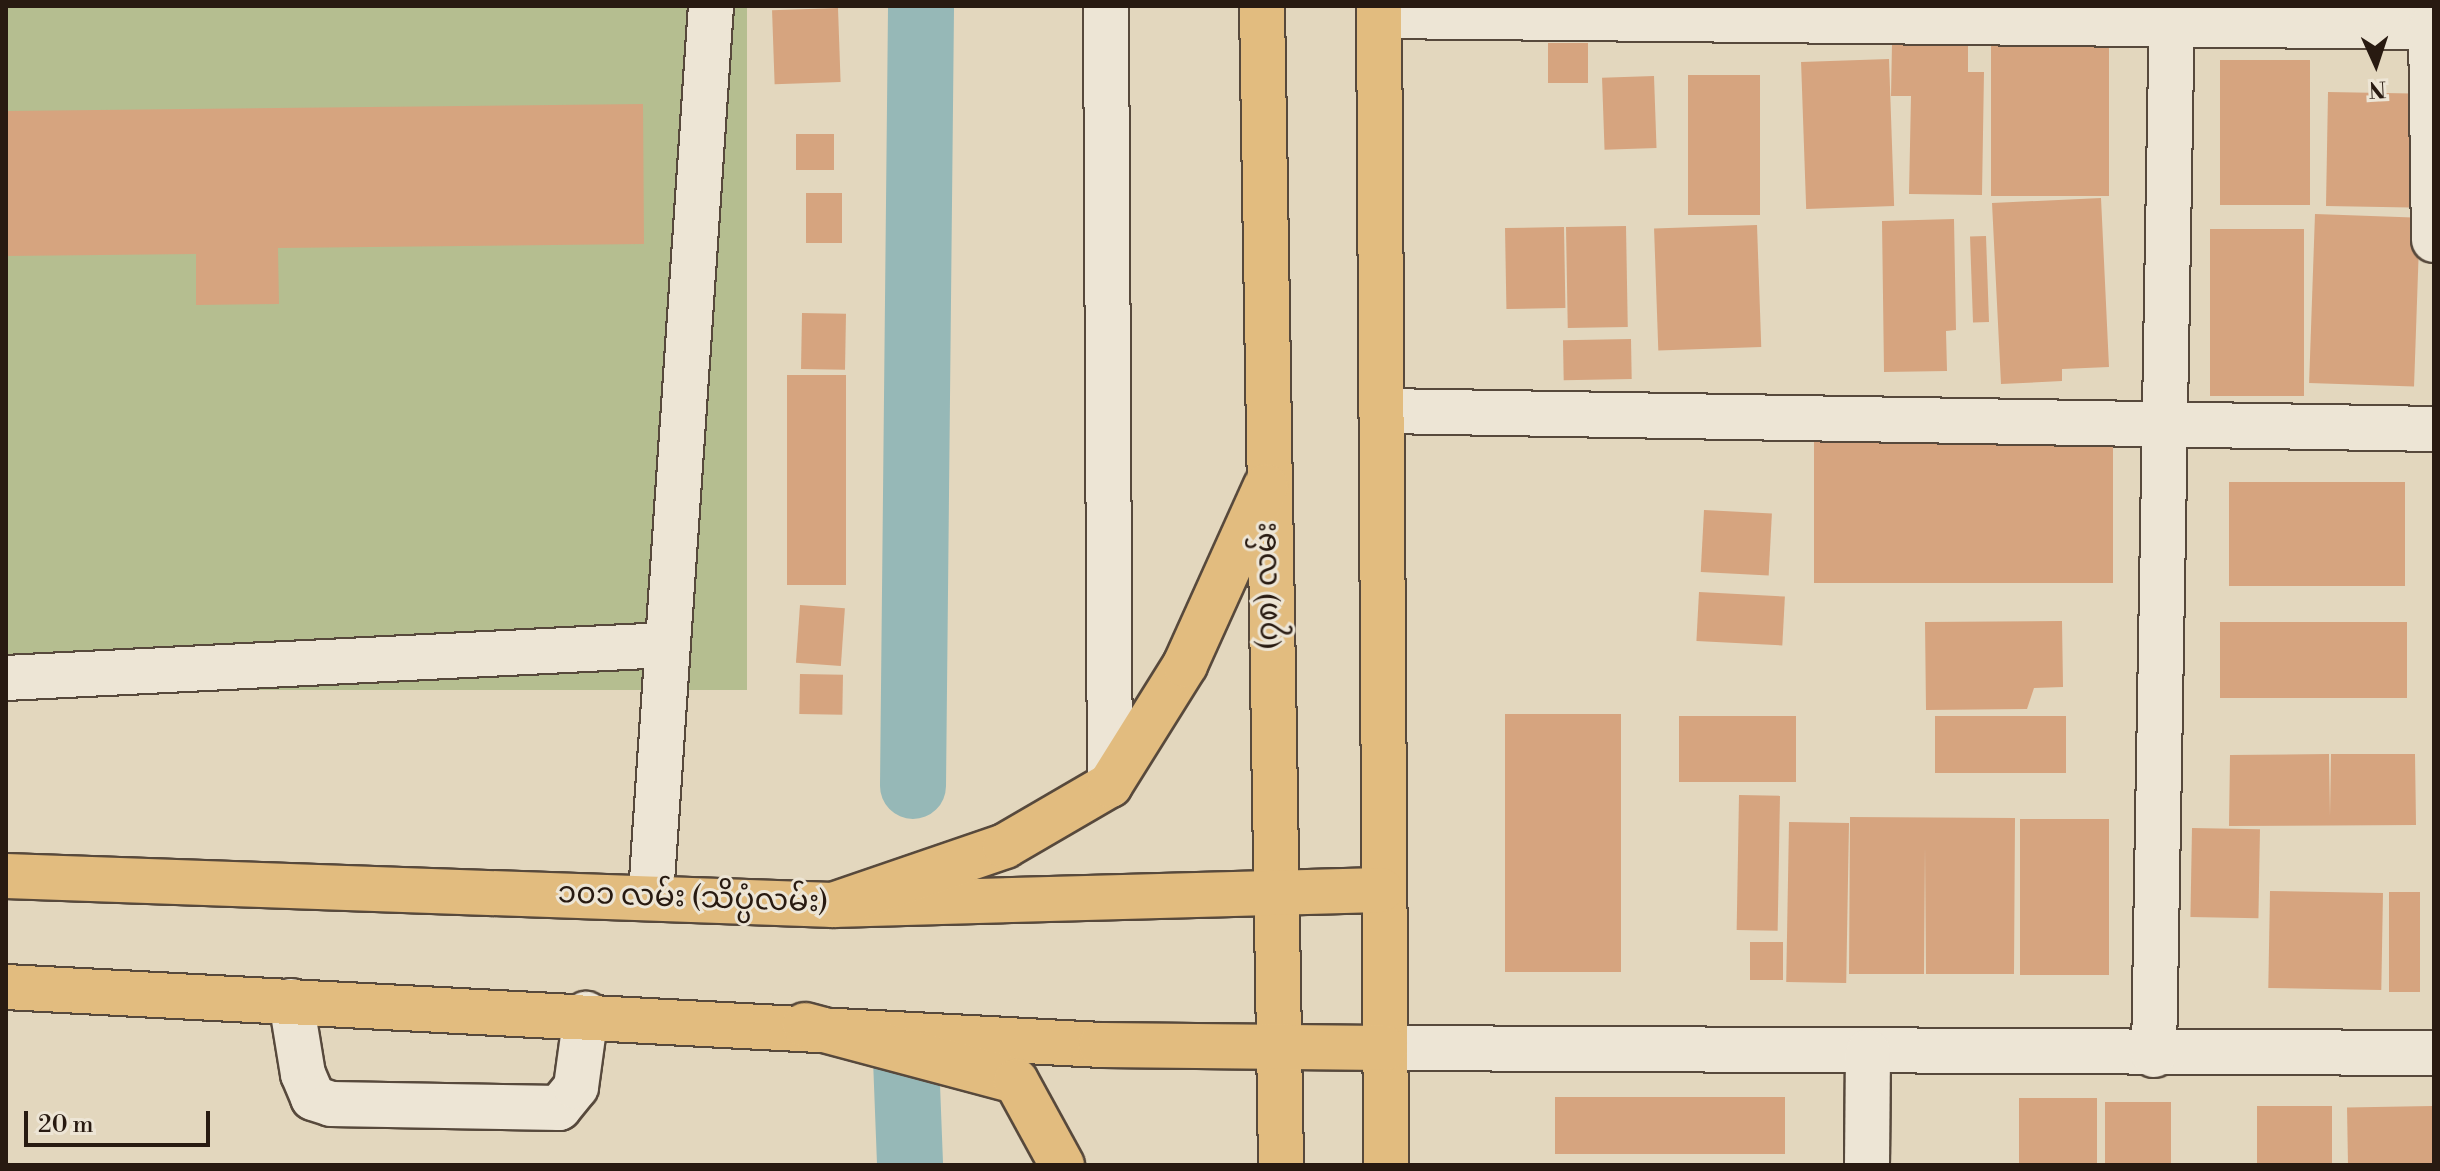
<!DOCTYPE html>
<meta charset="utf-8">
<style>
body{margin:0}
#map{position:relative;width:2440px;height:1171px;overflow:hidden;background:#e3d7be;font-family:"Libre Bodoni","Noto Sans Myanmar",serif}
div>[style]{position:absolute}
.green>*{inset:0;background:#b5be90;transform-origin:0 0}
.canal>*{height:66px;margin:-33px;padding:0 33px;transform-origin:33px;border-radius:33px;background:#96b8b7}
.building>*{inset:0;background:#d6a47f;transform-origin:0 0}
.roads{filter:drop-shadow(2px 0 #57493c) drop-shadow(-2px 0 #57493c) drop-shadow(0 2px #57493c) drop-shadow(0 -2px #57493c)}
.minor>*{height:44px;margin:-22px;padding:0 22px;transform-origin:22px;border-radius:22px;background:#ede5d5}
.major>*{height:44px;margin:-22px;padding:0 22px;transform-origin:22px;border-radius:22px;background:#e2bc7f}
.highway>*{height:44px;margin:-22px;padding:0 22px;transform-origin:22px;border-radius:22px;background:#e2bc7f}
span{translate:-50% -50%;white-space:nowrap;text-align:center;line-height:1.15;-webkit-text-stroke:6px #ede5d5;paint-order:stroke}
.street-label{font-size:30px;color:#281a11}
.frame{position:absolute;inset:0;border:8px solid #281a11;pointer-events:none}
.north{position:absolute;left:2336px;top:24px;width:80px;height:80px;-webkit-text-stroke:6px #ede5d5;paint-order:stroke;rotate:177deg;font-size:22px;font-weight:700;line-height:32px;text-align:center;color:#281a11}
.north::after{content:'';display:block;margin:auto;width:28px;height:36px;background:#281a11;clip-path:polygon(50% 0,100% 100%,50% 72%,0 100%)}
.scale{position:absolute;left:24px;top:1111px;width:186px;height:36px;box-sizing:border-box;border:4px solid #281a11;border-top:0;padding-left:10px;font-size:24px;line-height:28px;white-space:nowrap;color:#281a11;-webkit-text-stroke:6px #ede5d5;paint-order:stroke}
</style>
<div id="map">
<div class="green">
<i style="left:6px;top:6px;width:741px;height:684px"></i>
</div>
<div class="canal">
<i style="left:913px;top:786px;width:780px;rotate:-89.41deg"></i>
<i style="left:906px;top:1059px;width:106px;rotate:87.8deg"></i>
</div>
<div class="building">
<i style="left:838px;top:8px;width:74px;height:66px;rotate:88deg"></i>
<i style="left:1548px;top:43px;width:40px;height:40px"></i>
<i style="clip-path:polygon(1892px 44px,1968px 45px,1968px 72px,1984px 72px,1982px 195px,1909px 194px,1911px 96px,1891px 96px)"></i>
<i style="left:1991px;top:44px;width:118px;height:152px"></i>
<i style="left:1889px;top:59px;width:147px;height:88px;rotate:88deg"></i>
<i style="left:2310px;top:60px;width:145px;height:90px;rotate:90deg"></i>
<i style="left:1688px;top:75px;width:72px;height:140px"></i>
<i style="left:1654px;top:76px;width:72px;height:52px;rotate:88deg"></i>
<i style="left:2328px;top:92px;width:98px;height:114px;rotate:1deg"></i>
<i style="clip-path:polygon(643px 104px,644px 244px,278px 248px,279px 304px,196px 305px,196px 254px,6px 256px,6px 111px)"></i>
<i style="left:796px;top:134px;width:38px;height:36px"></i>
<i style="left:842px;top:193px;width:50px;height:36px;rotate:90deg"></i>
<i style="clip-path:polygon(2101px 198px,2109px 367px,2062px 369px,2062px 381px,2001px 384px,1992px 203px)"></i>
<i style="left:2315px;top:214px;width:105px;height:169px;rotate:2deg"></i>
<i style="clip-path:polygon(1954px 219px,1956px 330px,1946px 331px,1947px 371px,1884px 372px,1882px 221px)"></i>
<i style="left:1757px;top:225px;width:122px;height:103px;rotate:88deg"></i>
<i style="left:1626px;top:226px;width:101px;height:60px;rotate:89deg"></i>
<i style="left:1564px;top:227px;width:81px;height:59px;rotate:89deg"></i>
<i style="left:2304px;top:229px;width:167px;height:94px;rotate:90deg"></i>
<i style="left:1986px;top:236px;width:86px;height:16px;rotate:88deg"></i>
<i style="left:802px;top:313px;width:44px;height:56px;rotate:1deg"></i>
<i style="left:1631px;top:339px;width:40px;height:68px;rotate:89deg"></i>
<i style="left:787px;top:375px;width:59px;height:210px"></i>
<i style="left:1814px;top:428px;width:299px;height:155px"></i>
<i style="left:2229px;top:482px;width:176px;height:104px"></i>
<i style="left:1704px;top:510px;width:68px;height:62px;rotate:3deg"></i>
<i style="left:1699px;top:592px;width:86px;height:49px;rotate:3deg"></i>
<i style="left:800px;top:605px;width:45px;height:58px;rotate:4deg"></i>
<i style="clip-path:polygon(2062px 621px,2063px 687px,2034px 688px,2027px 709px,1926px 710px,1925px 622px)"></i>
<i style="left:2407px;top:622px;width:76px;height:187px;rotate:90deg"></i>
<i style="left:800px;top:674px;width:43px;height:40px;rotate:1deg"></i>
<i style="left:1621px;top:714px;width:258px;height:116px;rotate:90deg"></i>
<i style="left:1679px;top:716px;width:117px;height:66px"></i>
<i style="left:2066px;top:716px;width:57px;height:131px;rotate:90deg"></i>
<i style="clip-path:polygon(2329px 754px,2330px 816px,2331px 754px,2415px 754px,2416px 825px,2229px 826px,2230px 755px)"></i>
<i style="left:1739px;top:795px;width:41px;height:135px;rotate:1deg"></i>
<i style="clip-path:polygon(1850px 817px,2015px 818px,2014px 974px,1926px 974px,1925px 847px,1924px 974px,1849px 974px)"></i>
<i style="left:2020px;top:819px;width:89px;height:156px"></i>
<i style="left:1789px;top:822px;width:60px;height:160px;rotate:1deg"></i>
<i style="left:2192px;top:828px;width:68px;height:89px;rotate:1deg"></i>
<i style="left:2270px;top:891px;width:113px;height:97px;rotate:1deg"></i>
<i style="left:2389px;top:892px;width:31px;height:100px"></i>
<i style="left:1750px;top:942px;width:33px;height:38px"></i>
<i style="left:1555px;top:1097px;width:230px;height:57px"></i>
<i style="left:2097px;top:1098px;width:67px;height:78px;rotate:90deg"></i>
<i style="left:2105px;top:1102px;width:66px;height:63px"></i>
<i style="left:2257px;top:1106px;width:75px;height:59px"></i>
<i style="left:2432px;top:1106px;width:59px;height:85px;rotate:89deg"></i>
</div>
<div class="roads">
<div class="minor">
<i style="left:1106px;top:6px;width:779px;rotate:89.71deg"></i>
<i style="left:1379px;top:16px;width:1052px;rotate:0.6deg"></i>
<i style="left:2431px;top:27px;width:213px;rotate:89.2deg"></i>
<i style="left:1384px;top:411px;width:1050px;rotate:0.98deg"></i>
<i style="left:6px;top:678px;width:661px;rotate:-2.86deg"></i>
<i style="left:651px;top:895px;width:891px;rotate:-86.14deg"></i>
<i style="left:291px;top:1001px;width:74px;rotate:80.7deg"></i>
<i style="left:303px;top:1074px;width:26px;rotate:67deg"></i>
<i style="left:313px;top:1098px;width:19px;rotate:18deg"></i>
<i style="left:331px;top:1104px;width:228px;rotate:1deg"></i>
<i style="left:559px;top:1108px;width:27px;rotate:-51deg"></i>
<i style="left:576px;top:1087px;width:74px;rotate:-82.2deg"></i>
<i style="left:1385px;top:1048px;width:1049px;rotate:0.27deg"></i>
<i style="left:2154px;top:1055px;width:1049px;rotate:-89.02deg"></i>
<i style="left:1867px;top:1165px;width:113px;rotate:-89.5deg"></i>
</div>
<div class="major">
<i style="left:1262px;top:6px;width:1159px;rotate:89.06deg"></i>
<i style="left:1379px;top:6px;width:1159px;rotate:89.65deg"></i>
<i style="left:6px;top:876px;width:828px;rotate:2.01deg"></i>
<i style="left:833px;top:905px;width:548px;rotate:-1.57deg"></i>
<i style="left:6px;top:987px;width:1097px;rotate:3.03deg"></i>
<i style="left:1101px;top:1045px;width:284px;rotate:0.6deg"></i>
</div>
<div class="highway">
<i style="left:833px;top:905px;width:182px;rotate:-18.9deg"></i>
<i style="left:1005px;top:846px;width:121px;rotate:-30.2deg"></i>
<i style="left:1110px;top:785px;width:142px;rotate:-58deg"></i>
<i style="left:1185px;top:665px;width:196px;rotate:-65.7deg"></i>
<i style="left:805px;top:1025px;width:218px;rotate:14.9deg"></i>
<i style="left:1016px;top:1081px;width:96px;rotate:61.3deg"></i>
</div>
</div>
<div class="street-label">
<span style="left:1268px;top:586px;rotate:-91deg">(၇၈) လမ်း</span>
<span style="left:693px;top:898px;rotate:2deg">၁၀၁ လမ်း (သိပ္ပံလမ်း)</span>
</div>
<div class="frame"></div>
<div class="north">N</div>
<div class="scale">20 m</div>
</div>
